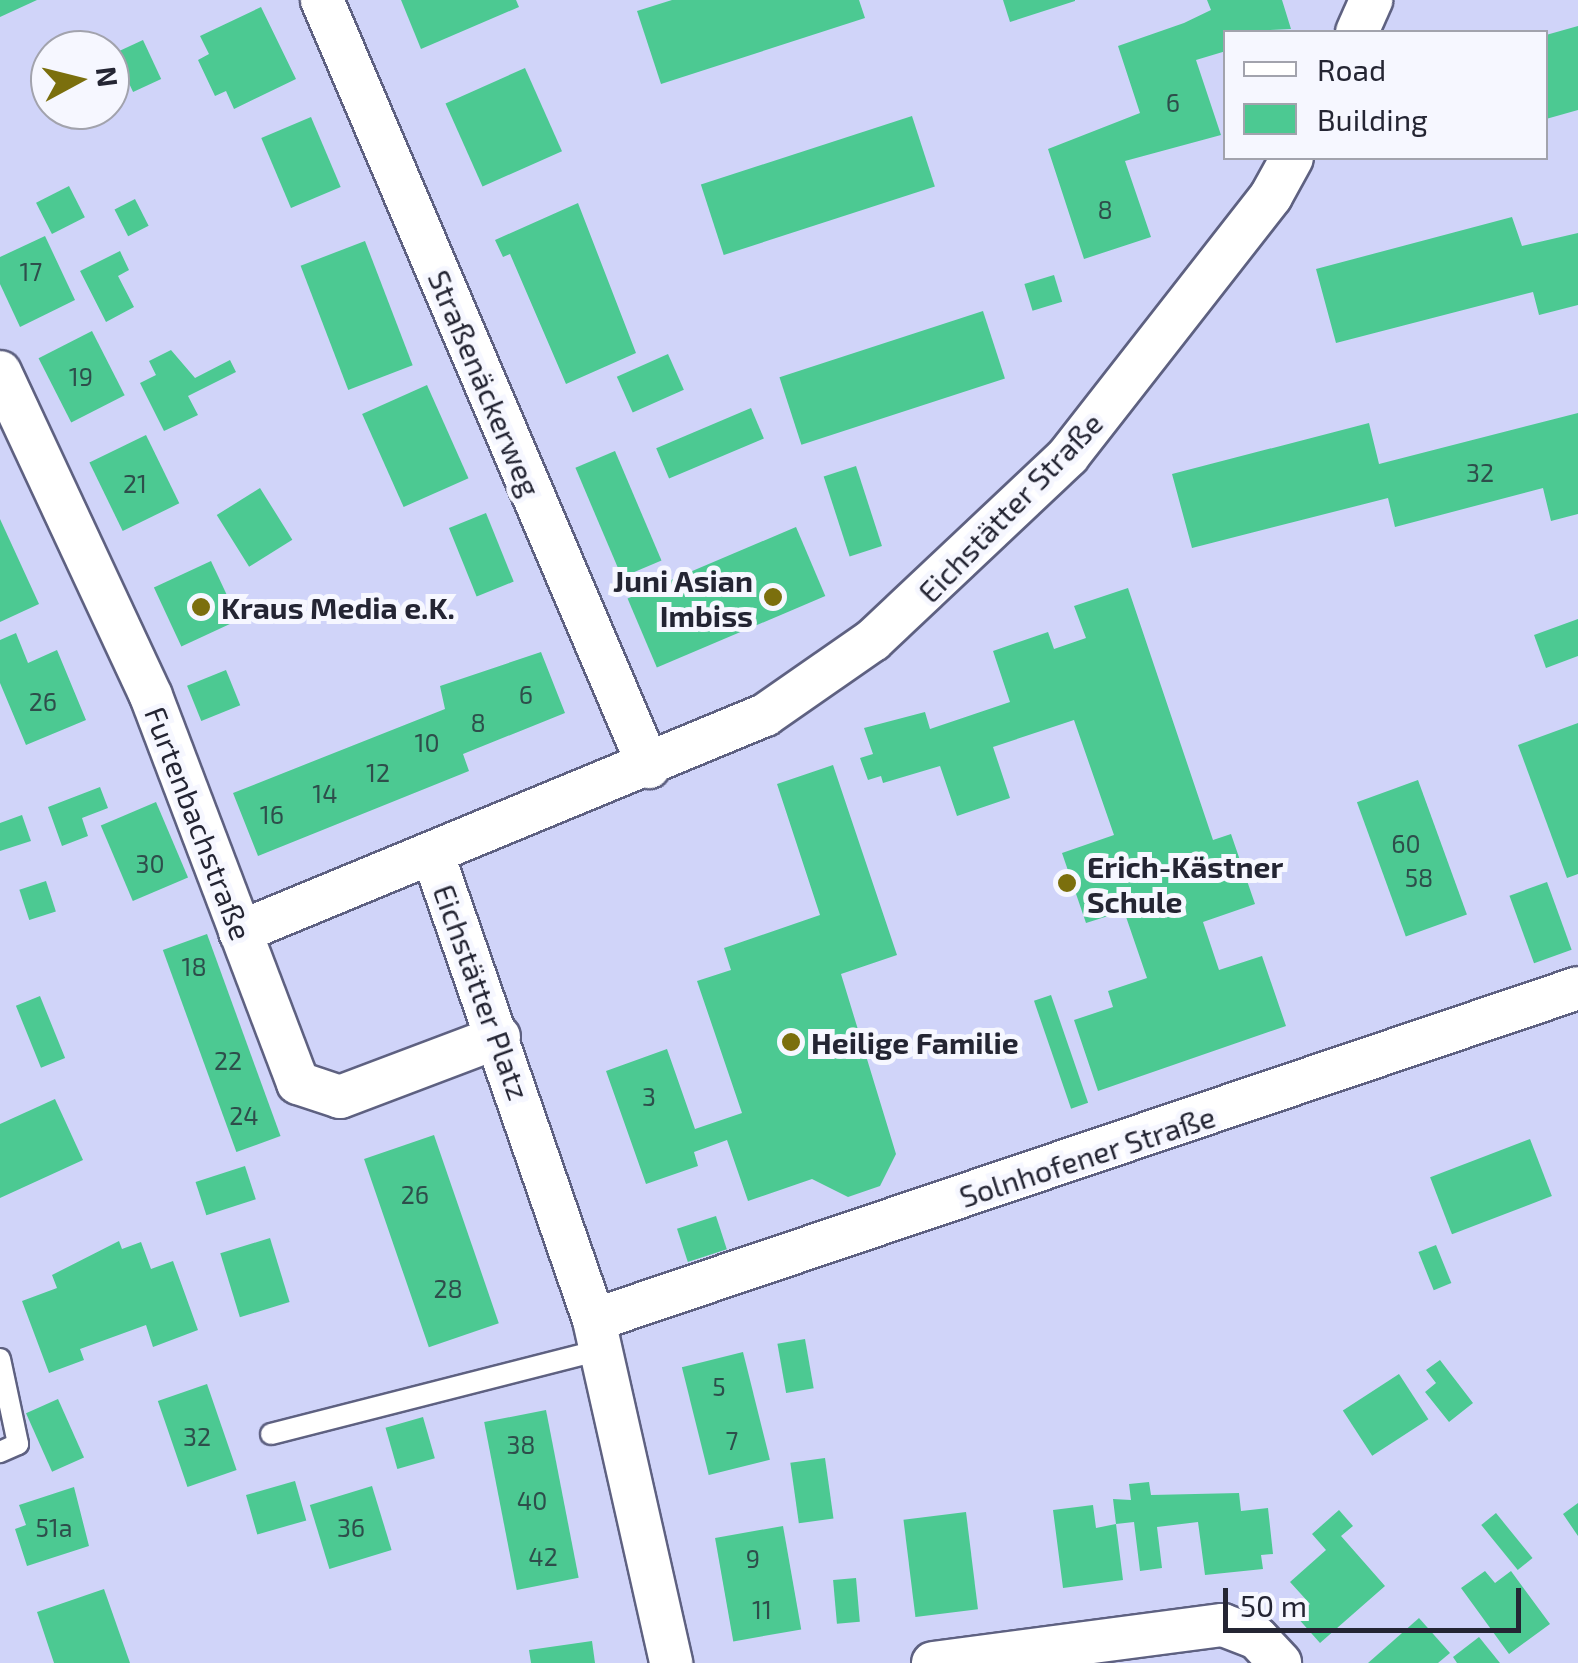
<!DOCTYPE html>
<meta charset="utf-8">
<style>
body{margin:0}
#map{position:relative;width:1578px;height:1663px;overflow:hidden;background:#d0d4f9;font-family:"Exo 2",sans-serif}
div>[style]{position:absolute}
.building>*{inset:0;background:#4cc992;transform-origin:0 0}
.roads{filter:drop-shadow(2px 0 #5e6181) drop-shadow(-2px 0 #5e6181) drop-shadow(0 2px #5e6181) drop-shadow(0 -2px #5e6181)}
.service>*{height:20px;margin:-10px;padding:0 10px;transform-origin:10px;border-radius:10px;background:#fff}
.minor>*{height:42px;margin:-21px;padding:0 21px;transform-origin:21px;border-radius:21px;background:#fff}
.dots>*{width:28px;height:28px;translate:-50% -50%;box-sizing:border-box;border:5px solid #f6f7ff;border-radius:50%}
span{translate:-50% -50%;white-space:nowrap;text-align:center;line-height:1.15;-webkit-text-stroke:10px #f6f7ff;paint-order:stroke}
.number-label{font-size:25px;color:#2e4e4b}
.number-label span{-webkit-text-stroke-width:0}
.street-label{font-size:30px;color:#242533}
.poi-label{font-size:30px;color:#242533;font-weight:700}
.right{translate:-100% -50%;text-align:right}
.left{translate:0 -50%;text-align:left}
.legend{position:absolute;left:1223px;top:30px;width:325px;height:130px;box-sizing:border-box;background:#f6f7ff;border:2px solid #a2a3ad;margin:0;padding:12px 18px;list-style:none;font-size:30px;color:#242533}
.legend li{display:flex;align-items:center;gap:20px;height:50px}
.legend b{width:50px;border:2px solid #a2a3ad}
.north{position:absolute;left:30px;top:30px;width:100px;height:100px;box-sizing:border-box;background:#f6f7ff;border:2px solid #a2a3ad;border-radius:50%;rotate:83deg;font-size:28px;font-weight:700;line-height:40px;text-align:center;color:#242533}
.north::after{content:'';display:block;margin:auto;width:35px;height:45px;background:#7b6f0d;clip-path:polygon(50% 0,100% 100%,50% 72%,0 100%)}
.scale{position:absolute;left:1223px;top:1588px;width:298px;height:45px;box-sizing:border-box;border:5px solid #242533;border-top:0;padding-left:12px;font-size:30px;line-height:35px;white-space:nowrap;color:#242533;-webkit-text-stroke:8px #f6f7ff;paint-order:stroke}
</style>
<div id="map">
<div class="building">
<i style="clip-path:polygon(0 0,37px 0,0 17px)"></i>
<i style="clip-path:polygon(401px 0,516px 0,519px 7px,421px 49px)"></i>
<i style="clip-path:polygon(672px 0,859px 0,865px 18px,661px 84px,637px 11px)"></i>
<i style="clip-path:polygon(1003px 0,1075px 0,1075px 1px,1010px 22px)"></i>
<i style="clip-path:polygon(1207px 0,1282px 0,1291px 29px,1226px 32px,1226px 51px,1196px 60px,1221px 135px,1125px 161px,1151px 237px,1084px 259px,1048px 149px,1140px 113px,1118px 46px,1184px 23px,1211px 10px)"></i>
<i style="clip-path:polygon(261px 7px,296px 79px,234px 109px,226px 91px,215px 96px,198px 60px,209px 54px,200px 36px)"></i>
<i style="clip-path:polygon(1578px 26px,1578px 110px,1546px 119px,1546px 35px)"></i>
<i style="left:143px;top:40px;width:43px;height:31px;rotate:65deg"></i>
<i style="left:525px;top:68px;width:91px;height:87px;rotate:66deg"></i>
<i style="left:912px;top:116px;width:74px;height:222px;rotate:72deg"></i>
<i style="left:311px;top:117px;width:76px;height:54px;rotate:67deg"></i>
<i style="left:69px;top:186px;width:35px;height:37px;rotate:63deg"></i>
<i style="left:135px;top:199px;width:30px;height:23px;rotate:63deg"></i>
<i style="clip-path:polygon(578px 203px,636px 353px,566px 384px,510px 254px,503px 257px,495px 240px)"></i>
<i style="clip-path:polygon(1512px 217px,1522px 246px,1578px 233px,1578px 305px,1539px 315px,1533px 292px,1336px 343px,1316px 269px)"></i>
<i style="clip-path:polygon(45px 236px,75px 300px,20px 327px,0 284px,0 257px)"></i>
<i style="left:365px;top:241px;width:133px;height:69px;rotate:69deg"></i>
<i style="clip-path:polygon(120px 251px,129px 270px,118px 276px,134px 307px,106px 322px,80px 271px)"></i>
<i style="left:1054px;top:275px;width:28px;height:31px;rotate:73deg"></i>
<i style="left:983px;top:311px;width:71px;height:214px;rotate:72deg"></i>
<i style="left:92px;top:331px;width:72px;height:60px;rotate:63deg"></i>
<i style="clip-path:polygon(171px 350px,195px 378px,230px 360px,236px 372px,188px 396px,198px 415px,164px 431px,140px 383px,156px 375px,149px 361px)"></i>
<i style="left:668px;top:354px;width:39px;height:56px;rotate:66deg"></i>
<i style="left:427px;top:385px;width:102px;height:71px;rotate:66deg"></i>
<i style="left:751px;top:408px;width:33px;height:103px;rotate:67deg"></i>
<i style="clip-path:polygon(1578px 413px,1578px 514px,1551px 521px,1543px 488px,1395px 527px,1388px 498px,1192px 548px,1172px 474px,1369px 423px,1379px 464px)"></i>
<i style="left:146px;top:435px;width:76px;height:63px;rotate:64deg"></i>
<i style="left:615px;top:451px;width:119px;height:43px;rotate:67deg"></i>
<i style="left:856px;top:466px;width:84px;height:34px;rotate:72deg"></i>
<i style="left:260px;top:488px;width:61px;height:51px;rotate:58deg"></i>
<i style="left:486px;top:513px;width:74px;height:40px;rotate:68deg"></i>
<i style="clip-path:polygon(0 519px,39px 604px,0 622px)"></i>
<i style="left:796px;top:527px;width:75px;height:183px;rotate:67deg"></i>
<i style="left:211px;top:561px;width:65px;height:63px;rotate:65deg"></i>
<i style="clip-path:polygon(1128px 588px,1213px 840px,1231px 834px,1255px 904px,1203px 922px,1219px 970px,1262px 956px,1286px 1026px,1098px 1091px,1074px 1020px,1113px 1007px,1108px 991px,1147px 978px,1124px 911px,1086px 923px,1062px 853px,1114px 835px,1074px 720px,993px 747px,1010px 798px,957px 816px,940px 766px,883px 783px,881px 776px,868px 780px,860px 758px,873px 754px,864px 728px,925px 712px,930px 729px,1010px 702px,993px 651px,1048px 632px,1054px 649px,1086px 638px,1074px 606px)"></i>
<i style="clip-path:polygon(1578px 619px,1578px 656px,1546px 668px,1534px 635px)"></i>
<i style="clip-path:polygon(16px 633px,28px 663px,57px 650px,86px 720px,26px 745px,0 683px,0 640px)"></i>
<i style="clip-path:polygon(541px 652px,565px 713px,463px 754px,469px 771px,258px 856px,233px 793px,445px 709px,440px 686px)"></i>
<i style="left:226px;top:670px;width:38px;height:42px;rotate:68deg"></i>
<i style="clip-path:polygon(1578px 723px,1578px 874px,1567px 878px,1518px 745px)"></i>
<i style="clip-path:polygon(833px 765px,897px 955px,841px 974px,896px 1154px,880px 1186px,848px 1197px,812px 1179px,748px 1201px,727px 1140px,694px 1152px,698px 1166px,646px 1184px,606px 1071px,667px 1049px,695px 1129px,742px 1113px,697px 981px,731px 970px,724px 948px,820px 915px,777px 784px)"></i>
<i style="left:1418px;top:780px;width:143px;height:65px;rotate:70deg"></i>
<i style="clip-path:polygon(100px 787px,108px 808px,82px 818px,88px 836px,62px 846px,48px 807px)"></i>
<i style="left:156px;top:802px;width:82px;height:60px;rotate:67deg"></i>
<i style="clip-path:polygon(22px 815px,31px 841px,0 851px,0 823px)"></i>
<i style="left:46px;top:881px;width:32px;height:28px;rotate:72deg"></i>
<i style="left:1547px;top:882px;width:72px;height:40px;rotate:70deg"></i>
<i style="left:207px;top:934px;width:215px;height:47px;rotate:70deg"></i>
<i style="left:1051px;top:995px;width:114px;height:18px;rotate:71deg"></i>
<i style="left:40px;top:996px;width:67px;height:26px;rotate:68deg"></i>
<i style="clip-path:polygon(55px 1099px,83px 1160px,0 1198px,0 1124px)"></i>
<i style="left:434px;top:1135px;width:199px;height:74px;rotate:71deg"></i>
<i style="left:1530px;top:1139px;width:61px;height:107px;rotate:69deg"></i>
<i style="left:245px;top:1166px;width:35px;height:52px;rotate:72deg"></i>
<i style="left:716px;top:1216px;width:35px;height:41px;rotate:72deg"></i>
<i style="left:270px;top:1238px;width:67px;height:52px;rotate:73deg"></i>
<i style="clip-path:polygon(119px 1241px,122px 1249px,141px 1242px,151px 1269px,173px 1261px,198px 1330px,153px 1347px,146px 1325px,80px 1349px,84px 1360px,49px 1373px,22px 1301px,57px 1288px,52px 1275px)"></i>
<i style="left:1436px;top:1245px;width:41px;height:19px;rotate:68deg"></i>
<i style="left:805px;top:1339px;width:50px;height:28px;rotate:80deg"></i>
<i style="left:743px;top:1352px;width:111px;height:63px;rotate:76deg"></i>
<i style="clip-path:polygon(1440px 1360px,1473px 1403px,1449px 1422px,1425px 1392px,1436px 1383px,1426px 1370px)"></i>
<i style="left:1399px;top:1374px;width:54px;height:67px;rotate:57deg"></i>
<i style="left:207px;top:1384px;width:91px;height:52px;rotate:71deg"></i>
<i style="left:58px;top:1399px;width:64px;height:35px;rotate:66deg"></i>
<i style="left:546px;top:1410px;width:171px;height:63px;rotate:79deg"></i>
<i style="left:423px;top:1417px;width:43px;height:39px;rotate:74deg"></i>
<i style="left:825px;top:1458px;width:61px;height:35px;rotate:82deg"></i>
<i style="left:295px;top:1481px;width:41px;height:51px;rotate:74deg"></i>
<i style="clip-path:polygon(1149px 1482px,1151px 1495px,1239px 1493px,1241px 1511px,1268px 1508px,1273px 1554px,1261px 1555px,1263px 1569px,1205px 1575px,1198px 1522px,1157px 1527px,1162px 1568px,1140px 1571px,1134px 1522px,1116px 1524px,1113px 1499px,1131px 1500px,1129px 1484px)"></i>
<i style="left:372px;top:1486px;width:67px;height:65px;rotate:73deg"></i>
<i style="clip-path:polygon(74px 1487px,89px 1546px,27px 1566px,15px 1529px,26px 1525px,19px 1505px)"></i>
<i style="clip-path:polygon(1578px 1503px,1578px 1536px,1563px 1514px)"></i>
<i style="clip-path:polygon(1093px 1505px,1096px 1528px,1116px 1524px,1123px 1580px,1063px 1588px,1053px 1510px)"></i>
<i style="clip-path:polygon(1339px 1510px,1353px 1526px,1341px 1536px,1385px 1586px,1320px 1643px,1296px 1616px,1310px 1604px,1290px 1582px,1326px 1550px,1312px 1534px)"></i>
<i style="left:966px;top:1512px;width:98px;height:63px;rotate:83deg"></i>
<i style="left:1496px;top:1513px;width:58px;height:19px;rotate:51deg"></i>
<i style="left:783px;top:1526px;width:105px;height:69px;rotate:80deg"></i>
<i style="clip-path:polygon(1485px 1571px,1495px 1583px,1511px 1571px,1550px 1624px,1509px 1654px,1461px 1588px)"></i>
<i style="left:856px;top:1578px;width:44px;height:23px;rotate:85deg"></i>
<i style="clip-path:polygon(104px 1589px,130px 1663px,54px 1663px,37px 1612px)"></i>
<i style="clip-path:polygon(1419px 1618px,1450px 1653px,1438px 1663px,1368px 1663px)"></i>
<i style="clip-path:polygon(1479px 1637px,1500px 1663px,1457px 1663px,1453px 1657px)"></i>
<i style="clip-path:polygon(592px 1641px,595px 1663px,531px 1663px,529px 1650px)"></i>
</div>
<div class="roads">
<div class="service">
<i style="left:0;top:1359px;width:87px;rotate:78deg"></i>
<i style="left:18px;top:1444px;width:20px;rotate:156deg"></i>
<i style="left:271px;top:1434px;width:341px;rotate:-14.3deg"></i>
</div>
<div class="minor">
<i style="left:322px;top:0;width:834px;rotate:66.91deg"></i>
<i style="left:1357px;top:32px;width:35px;rotate:-66deg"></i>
<i style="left:0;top:372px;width:357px;rotate:65deg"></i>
<i style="left:151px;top:696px;width:414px;rotate:69.2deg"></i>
<i style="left:298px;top:1083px;width:44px;rotate:18.4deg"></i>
<i style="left:340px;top:1097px;width:170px;rotate:-20.7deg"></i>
<i style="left:433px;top:855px;width:492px;rotate:70.9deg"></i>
<i style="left:594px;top:1320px;width:352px;rotate:77.3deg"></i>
<i style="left:240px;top:932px;width:568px;rotate:-22.46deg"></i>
<i style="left:765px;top:715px;width:131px;rotate:-34.8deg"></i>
<i style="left:873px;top:640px;width:268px;rotate:-43.3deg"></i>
<i style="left:1068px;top:456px;width:330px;rotate:-52deg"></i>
<i style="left:1271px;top:196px;width:43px;rotate:-61.1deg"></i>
<i style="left:594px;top:1320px;width:1038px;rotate:-18.64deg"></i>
<i style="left:933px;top:1663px;width:292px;rotate:-7.5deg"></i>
<i style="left:1223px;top:1625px;width:36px;rotate:21deg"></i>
<i style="left:1257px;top:1638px;width:34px;rotate:47deg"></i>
</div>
</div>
<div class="dots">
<i style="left:773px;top:597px;background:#7b6f0d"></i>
<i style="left:201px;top:607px;background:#7b6f0d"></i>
<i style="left:1067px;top:883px;background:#7b6f0d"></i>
<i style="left:791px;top:1042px;background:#7b6f0d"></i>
</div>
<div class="number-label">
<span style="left:1173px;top:102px">6</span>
<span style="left:1105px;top:209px">8</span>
<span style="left:31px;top:271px">17</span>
<span style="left:81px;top:376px">19</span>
<span style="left:1480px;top:472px">32</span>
<span style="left:135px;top:483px">21</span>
<span style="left:526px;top:694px">6</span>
<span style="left:43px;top:701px">26</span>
<span style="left:478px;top:722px">8</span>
<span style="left:427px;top:742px">10</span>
<span style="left:378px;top:772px">12</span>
<span style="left:325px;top:793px">14</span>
<span style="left:272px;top:814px">16</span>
<span style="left:1406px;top:843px">60</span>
<span style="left:150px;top:863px">30</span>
<span style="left:1419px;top:877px">58</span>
<span style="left:194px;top:966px">18</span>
<span style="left:228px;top:1060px">22</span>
<span style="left:649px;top:1096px">3</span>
<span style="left:244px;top:1115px">24</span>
<span style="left:415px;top:1194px">26</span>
<span style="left:448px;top:1288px">28</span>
<span style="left:719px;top:1386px">5</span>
<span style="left:197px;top:1436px">32</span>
<span style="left:732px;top:1440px">7</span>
<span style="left:521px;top:1444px">38</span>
<span style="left:532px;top:1500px">40</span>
<span style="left:54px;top:1527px">51a</span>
<span style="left:351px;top:1527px">36</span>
<span style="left:543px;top:1556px">42</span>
<span style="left:753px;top:1558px">9</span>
<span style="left:762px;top:1609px">11</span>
</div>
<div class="street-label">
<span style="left:485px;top:383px;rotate:67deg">Straßenäckerweg</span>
<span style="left:1010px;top:507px;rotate:-46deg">Eichstätter Straße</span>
<span style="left:199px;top:823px;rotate:69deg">Furtenbachstraße</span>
<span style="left:482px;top:992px;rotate:70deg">Eichstätter Platz</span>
<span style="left:1087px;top:1156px;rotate:-18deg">Solnhofener Straße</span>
</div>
<div class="poi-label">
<span class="right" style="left:753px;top:597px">Juni Asian<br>Imbiss</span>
<span class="left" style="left:221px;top:607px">Kraus Media e.K.</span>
<span class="left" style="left:1087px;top:883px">Erich-Kästner<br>Schule</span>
<span class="left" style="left:811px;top:1042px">Heilige Familie</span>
</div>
<ul class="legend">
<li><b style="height:12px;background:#fff"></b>Road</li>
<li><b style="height:28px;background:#4cc992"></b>Building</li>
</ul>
<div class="north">N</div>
<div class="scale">50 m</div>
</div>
